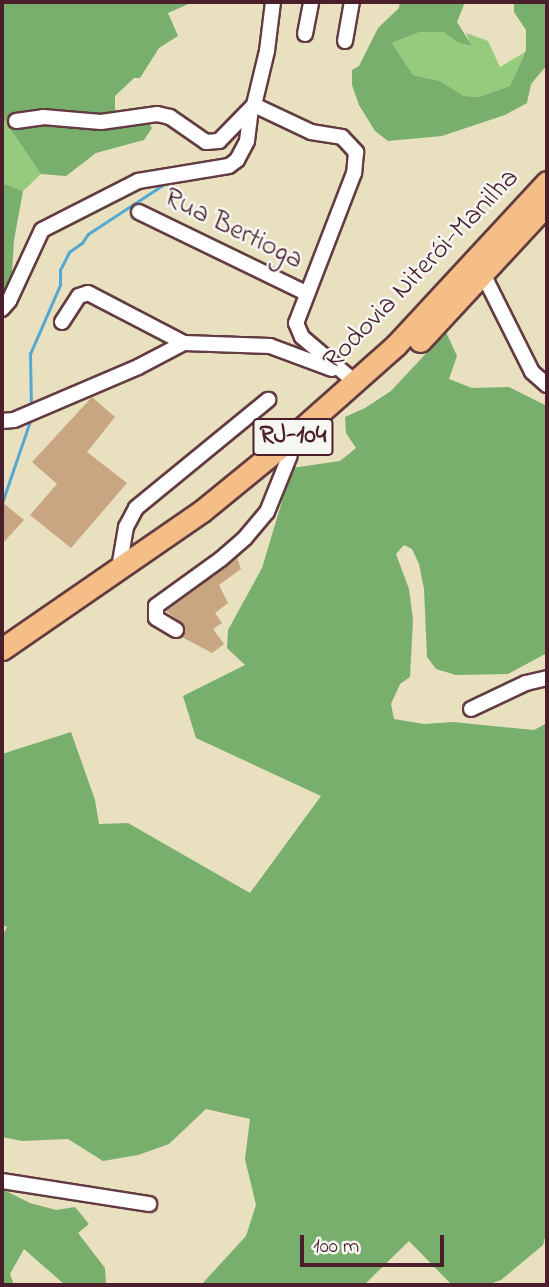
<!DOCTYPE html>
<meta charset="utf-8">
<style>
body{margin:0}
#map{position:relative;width:549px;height:1287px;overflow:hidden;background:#e9e0bf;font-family:"Indie Flower",sans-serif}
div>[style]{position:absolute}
.green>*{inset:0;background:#95cb7d}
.forest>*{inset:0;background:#78af6c}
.stream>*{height:2.5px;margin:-1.25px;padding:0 1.25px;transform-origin:1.25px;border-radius:1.25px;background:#55a9d1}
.building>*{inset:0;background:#c7a681}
.roads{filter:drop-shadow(2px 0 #623c41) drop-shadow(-2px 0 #623c41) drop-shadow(0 2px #623c41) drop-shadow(0 -2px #623c41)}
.minor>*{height:14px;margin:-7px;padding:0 7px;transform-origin:7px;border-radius:7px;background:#fff}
.highway>*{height:21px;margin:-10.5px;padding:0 10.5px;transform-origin:10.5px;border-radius:10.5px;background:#f6be87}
span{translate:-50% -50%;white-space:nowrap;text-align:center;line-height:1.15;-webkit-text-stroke:5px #f6f6f2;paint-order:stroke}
.shield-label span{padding:2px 5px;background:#f6f6f2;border:2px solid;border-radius:5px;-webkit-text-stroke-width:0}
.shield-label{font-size:26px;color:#4a1f2b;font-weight:700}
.street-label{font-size:28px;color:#4a1f2b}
.frame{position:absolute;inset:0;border:4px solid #4a1f2b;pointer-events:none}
.scale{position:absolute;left:300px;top:1235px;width:144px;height:32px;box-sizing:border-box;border:4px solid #4a1f2b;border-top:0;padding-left:9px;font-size:21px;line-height:24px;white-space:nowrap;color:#4a1f2b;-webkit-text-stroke:5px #f6f6f2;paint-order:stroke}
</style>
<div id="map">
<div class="green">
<i style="clip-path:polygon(420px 32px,443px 32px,459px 43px,471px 46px,466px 33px,488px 41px,500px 67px,525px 52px,510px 86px,479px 97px,464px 96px,440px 81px,413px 75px,392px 43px)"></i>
<i style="clip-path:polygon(2px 117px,41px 174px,23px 191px,2px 183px)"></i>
</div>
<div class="forest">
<i style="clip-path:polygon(2px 2px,193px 2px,168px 13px,178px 36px,159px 48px,140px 78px,134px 78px,115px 96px,115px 112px,136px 122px,148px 122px,152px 128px,144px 140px,96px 153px,66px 176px,41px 174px,2px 117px)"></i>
<i style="clip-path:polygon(400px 2px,465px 2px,457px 22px,472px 46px,459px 43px,443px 32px,420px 32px,392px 43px,413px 75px,440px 81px,464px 96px,479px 97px,510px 86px,526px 50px,526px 30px,514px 12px,514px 2px,547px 2px,547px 65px,531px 84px,527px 103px,505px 115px,442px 136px,388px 141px,375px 131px,359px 105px,352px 85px,352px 70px,359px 66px,378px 28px,399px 8px)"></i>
<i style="clip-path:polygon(2px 183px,23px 191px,14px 240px,11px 290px,2px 300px)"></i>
<i style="clip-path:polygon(446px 332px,457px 356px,449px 379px,472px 388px,509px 387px,547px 406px,547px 653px,508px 674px,456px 675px,436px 669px,427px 657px,424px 589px,419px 564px,412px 549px,404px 545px,396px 554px,409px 589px,413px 620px,410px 677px,400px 684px,391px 704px,394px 719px,424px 724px,453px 722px,534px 730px,547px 723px,547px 1230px,543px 1245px,501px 1280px,487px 1285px,451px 1284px,409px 1241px,364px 1285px,201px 1285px,246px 1236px,256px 1205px,245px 1159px,250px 1119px,206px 1109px,169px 1144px,138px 1155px,103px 1161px,68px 1139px,22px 1141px,2px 1137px,2px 936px,7px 927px,2px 925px,2px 754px,71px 732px,95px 800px,99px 824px,128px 823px,250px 893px,321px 796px,196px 738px,183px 696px,245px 665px,227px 648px,228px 630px,262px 568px,292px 468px,340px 461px,356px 448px,346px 433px,345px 417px,365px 408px,391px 391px)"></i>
<i style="clip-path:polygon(2px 1189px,30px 1203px,56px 1210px,75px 1207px,89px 1224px,78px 1233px,105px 1268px,106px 1285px,65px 1285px,24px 1249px,10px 1274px,14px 1285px,2px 1285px)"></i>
</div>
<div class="stream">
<i style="left:31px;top:407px;width:53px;rotate:-91.1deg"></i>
<i style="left:30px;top:354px;width:75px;rotate:-66.5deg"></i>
<i style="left:60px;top:285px;width:15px;rotate:-90deg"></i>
<i style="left:60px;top:270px;width:20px;rotate:-63deg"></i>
<i style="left:69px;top:252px;width:16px;rotate:-35deg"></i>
<i style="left:82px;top:243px;width:11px;rotate:-56deg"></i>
<i style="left:88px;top:234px;width:93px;rotate:-33.2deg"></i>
<i style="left:2px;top:503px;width:87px;rotate:-71.1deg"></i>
</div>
<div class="building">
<i style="clip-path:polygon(92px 397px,115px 417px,87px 452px,127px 483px,71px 548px,30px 515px,57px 484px,32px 462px)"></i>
<i style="clip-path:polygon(2px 502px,24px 520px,2px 544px)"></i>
<i style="clip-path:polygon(237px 558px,241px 569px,219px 585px,228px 603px,215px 613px,222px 623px,213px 629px,224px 644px,212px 653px,182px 637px,184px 625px,166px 611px)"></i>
</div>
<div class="roads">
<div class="minor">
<i style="left:305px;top:34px;width:33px;rotate:-79deg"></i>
<i style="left:345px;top:41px;width:40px;rotate:-80deg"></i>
<i style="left:254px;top:105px;width:63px;rotate:25.3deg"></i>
<i style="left:311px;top:132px;width:31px;rotate:9deg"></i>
<i style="left:342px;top:137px;width:21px;rotate:47deg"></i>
<i style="left:356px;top:152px;width:21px;rotate:95deg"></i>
<i style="left:354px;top:173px;width:161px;rotate:111.1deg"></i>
<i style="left:296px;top:323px;width:15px;rotate:67deg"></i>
<i style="left:302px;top:337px;width:70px;rotate:40.3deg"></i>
<i style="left:16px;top:121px;width:27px;rotate:-8deg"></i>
<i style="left:43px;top:117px;width:58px;rotate:4.9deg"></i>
<i style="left:101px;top:122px;width:57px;rotate:-8.1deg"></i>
<i style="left:157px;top:114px;width:13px;rotate:13deg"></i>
<i style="left:170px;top:117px;width:44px;rotate:34.8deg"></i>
<i style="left:206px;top:142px;width:13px;rotate:-4deg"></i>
<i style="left:219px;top:141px;width:50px;rotate:-45.8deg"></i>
<i style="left:254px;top:105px;width:56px;rotate:-76.5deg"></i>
<i style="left:267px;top:51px;width:49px;rotate:-83deg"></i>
<i style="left:139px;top:212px;width:186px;rotate:25.9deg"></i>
<i style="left:484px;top:276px;width:107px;rotate:63.4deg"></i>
<i style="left:532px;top:372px;width:20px;rotate:41deg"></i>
<i style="left:2px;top:309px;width:11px;rotate:-49deg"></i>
<i style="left:9px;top:301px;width:78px;rotate:-65.1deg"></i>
<i style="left:42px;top:230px;width:108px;rotate:-27deg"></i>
<i style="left:138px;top:181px;width:92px;rotate:-9.4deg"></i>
<i style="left:229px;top:166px;width:10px;rotate:-37deg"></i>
<i style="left:237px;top:160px;width:21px;rotate:-62deg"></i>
<i style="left:247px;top:141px;width:31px;rotate:-83deg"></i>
<i style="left:62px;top:322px;width:31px;rotate:-57deg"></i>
<i style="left:79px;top:296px;width:9px;rotate:-18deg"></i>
<i style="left:88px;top:293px;width:108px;rotate:27.5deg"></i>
<i style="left:2px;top:421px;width:12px;rotate:-5deg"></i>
<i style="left:14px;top:420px;width:135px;rotate:-23.1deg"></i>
<i style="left:138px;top:367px;width:52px;rotate:-27.6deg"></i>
<i style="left:184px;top:343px;width:86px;rotate:2deg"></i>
<i style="left:270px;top:346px;width:66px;rotate:20.4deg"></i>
<i style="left:119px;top:568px;width:42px;rotate:-80.3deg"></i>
<i style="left:126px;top:527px;width:21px;rotate:-62deg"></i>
<i style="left:136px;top:508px;width:171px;rotate:-39.3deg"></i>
<i style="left:176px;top:630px;width:23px;rotate:-149deg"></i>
<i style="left:156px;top:618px;width:12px;rotate:-90deg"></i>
<i style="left:156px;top:606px;width:80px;rotate:-35.9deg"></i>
<i style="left:221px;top:559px;width:32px;rotate:-41deg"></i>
<i style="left:245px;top:538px;width:34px;rotate:-50deg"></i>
<i style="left:267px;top:512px;width:61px;rotate:-68deg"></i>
<i style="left:471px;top:709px;width:61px;rotate:-25.3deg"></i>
<i style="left:526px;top:683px;width:22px;rotate:-13deg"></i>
<i style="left:2px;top:1181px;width:149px;rotate:8.9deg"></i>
</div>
<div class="highway">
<i style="left:420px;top:341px;width:187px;rotate:-47.2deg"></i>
<i style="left:2px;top:649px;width:243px;rotate:-34.6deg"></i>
<i style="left:202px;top:511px;width:112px;rotate:-39.2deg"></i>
<i style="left:289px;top:440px;width:143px;rotate:-41.6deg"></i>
<i style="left:396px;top:345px;width:222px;rotate:-47.2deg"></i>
</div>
</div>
<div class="shield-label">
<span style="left:293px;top:437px">RJ-104</span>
</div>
<div class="street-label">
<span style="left:233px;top:230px;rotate:26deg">Rua Bertioga</span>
<span style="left:422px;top:270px;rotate:-46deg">Rodovia Niterói-Manilha</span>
</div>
<div class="frame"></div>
<div class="scale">100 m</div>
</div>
